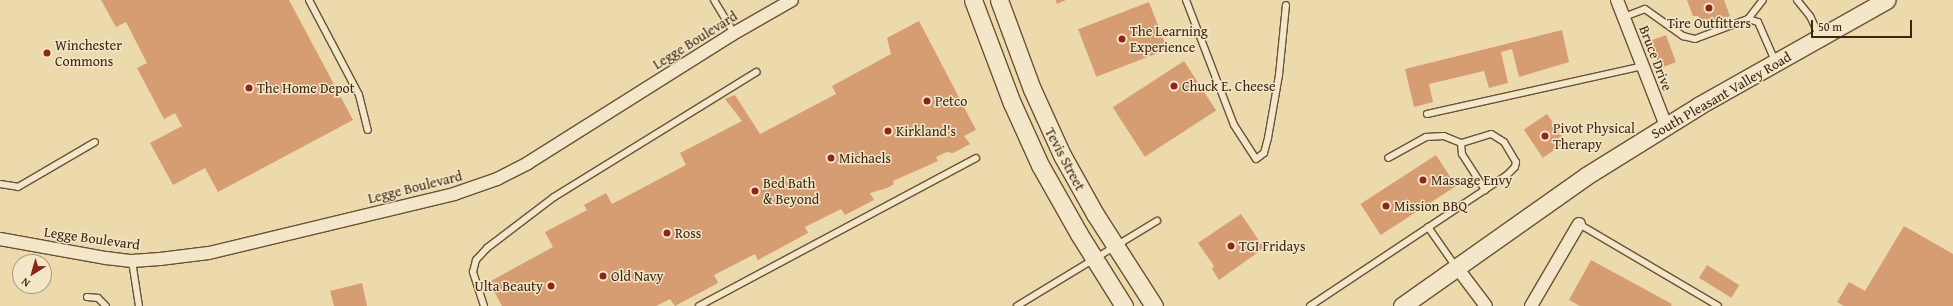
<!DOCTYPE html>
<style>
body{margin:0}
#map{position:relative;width:1953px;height:306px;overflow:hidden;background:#ecd9ac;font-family:"Gentium Book Plus",serif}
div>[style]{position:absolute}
.building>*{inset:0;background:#d79d72;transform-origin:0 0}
.roads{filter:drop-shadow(1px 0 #695236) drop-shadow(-1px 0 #695236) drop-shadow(0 1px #695236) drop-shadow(0 -1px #695236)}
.lane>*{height:6px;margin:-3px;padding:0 3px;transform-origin:3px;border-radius:3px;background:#f3e6c9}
.street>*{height:12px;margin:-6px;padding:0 6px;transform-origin:6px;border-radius:6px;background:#f3e6c9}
.secondary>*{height:17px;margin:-8.5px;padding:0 8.5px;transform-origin:8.5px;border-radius:8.5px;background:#f3e6c9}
.dots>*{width:11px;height:11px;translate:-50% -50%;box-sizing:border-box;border:2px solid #f3e6c9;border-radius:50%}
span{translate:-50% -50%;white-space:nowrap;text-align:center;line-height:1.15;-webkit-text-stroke:3px #f3e6c9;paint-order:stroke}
.poi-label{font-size:14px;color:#3d250e}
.left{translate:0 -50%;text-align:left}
.right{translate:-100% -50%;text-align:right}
.street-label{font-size:14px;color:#3d250e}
.north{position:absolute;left:12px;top:254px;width:40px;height:40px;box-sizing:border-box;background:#f3e6c9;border:1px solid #aa997e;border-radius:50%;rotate:217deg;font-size:11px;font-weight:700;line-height:16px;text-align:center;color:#3d250e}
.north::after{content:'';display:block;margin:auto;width:14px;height:18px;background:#8f2418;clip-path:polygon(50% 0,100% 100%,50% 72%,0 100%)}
.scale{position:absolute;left:1811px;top:20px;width:101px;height:18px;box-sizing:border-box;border:2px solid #3d250e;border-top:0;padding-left:5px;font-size:12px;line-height:14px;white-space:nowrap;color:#3d250e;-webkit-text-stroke:3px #f3e6c9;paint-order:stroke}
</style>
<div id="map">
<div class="building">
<i style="clip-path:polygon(101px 0,289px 0,353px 120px,218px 192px,205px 168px,173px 185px,150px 143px,182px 126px,175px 113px,164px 119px,137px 68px,147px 63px,126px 22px,116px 27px)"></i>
<i style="clip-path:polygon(1056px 0,1066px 0,1057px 4px)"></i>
<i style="clip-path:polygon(1687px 0,1724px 0,1730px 16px,1702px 26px,1698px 16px,1693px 16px)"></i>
<i style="left:1149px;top:2px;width:51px;height:76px;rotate:69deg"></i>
<i style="clip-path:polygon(919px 21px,976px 130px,964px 136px,970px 144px,953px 153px,947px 152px,936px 157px,938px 161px,893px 181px,894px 184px,887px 188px,870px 193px,874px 200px,845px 215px,841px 209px,805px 227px,808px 233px,758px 260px,755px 254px,714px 275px,718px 283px,675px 306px,670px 299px,656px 306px,502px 306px,489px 282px,553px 247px,545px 232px,587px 210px,584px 205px,606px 193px,612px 204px,686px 165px,680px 153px,742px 121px,725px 99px,735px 95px,760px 134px,836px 94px,832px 86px,891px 54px,887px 38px)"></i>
<i style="clip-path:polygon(1562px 30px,1569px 62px,1519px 77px,1512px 49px,1501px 52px,1508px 83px,1489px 88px,1484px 71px,1429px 84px,1433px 102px,1414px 107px,1405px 69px)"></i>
<i style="left:1666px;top:35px;width:29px;height:17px;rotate:70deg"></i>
<i style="left:1184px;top:61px;width:59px;height:85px;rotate:57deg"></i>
<i style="left:1547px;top:114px;width:34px;height:28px;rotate:56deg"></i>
<i style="left:1436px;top:155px;width:37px;height:90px;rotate:57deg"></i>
<i style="clip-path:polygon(1241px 214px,1264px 248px,1219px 280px,1212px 269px,1214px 266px,1198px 243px)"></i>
<i style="clip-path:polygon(1904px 226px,1953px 254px,1953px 306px,1844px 306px,1837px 302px,1849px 282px,1865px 291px)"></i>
<i style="clip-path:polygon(1591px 260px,1672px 304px,1671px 306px,1580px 306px,1569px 300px)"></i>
<i style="left:1707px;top:265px;width:38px;height:15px;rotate:32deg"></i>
<i style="clip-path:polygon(362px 283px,367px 306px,334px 306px,330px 291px)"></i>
</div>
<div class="roads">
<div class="lane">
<i style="left:309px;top:0;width:107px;rotate:62.2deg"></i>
<i style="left:359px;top:95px;width:36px;rotate:76deg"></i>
<i style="left:714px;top:0;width:39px;rotate:59deg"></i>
<i style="left:1186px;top:0;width:134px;rotate:69deg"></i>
<i style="left:1234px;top:125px;width:40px;rotate:57.1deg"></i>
<i style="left:1256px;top:159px;width:10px;rotate:-37deg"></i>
<i style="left:1264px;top:153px;width:16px;rotate:-75deg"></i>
<i style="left:1268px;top:138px;width:64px;rotate:-80.1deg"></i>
<i style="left:1279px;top:75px;width:70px;rotate:-84.3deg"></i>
<i style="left:1797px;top:0;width:21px;rotate:51deg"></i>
<i style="left:1810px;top:16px;width:21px;rotate:65deg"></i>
<i style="left:1624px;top:17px;width:22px;rotate:-21deg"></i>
<i style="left:1645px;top:9px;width:47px;rotate:35.4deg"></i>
<i style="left:1683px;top:36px;width:12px;rotate:14deg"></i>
<i style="left:1695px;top:39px;width:57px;rotate:-20.7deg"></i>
<i style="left:1748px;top:19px;width:10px;rotate:17deg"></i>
<i style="left:1758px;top:22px;width:43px;rotate:66.4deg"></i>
<i style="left:1748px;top:19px;width:24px;rotate:-52deg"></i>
<i style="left:1427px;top:114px;width:221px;rotate:-12.5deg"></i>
<i style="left:1461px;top:143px;width:11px;rotate:85deg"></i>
<i style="left:1462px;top:154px;width:43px;rotate:57.4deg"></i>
<i style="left:0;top:184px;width:18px;rotate:9deg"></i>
<i style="left:18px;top:187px;width:89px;rotate:-30.3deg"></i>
<i style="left:1579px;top:224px;width:161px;rotate:30.5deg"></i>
<i style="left:1428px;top:227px;width:49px;rotate:55deg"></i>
<i style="left:132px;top:261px;width:46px;rotate:81.2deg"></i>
<i style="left:87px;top:297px;width:11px;rotate:5deg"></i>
<i style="left:98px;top:298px;width:11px;rotate:45deg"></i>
<i style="left:484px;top:306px;width:36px;rotate:-108deg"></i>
<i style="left:473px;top:272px;width:12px;rotate:-76deg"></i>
<i style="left:476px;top:260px;width:16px;rotate:-47deg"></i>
<i style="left:487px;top:248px;width:84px;rotate:-37.3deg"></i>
<i style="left:554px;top:197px;width:238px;rotate:-31.7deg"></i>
<i style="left:699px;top:306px;width:314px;rotate:-28.1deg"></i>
<i style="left:1017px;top:306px;width:164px;rotate:-31.3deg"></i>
<i style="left:1310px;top:306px;width:237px;rotate:-33.6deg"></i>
<i style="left:1507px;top:175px;width:11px;rotate:-45deg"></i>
<i style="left:1515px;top:167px;width:5px;rotate:-79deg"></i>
<i style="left:1516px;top:162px;width:23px;rotate:-121deg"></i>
<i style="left:1504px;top:142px;width:15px;rotate:-148deg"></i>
<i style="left:1491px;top:134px;width:31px;rotate:163deg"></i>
<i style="left:1461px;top:143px;width:18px;rotate:-158deg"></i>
<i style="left:1444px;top:136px;width:18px;rotate:177deg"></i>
<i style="left:1426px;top:137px;width:43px;rotate:151.1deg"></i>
</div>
<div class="street">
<i style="left:1617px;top:0;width:135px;rotate:68.7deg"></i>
<i style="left:0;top:239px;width:108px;rotate:10.2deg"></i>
<i style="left:106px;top:258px;width:26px;rotate:7deg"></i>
<i style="left:132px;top:261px;width:28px;rotate:-4deg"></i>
<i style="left:160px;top:259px;width:49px;rotate:-7deg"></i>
<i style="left:209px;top:253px;width:252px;rotate:-13.5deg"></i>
<i style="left:454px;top:194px;width:46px;rotate:-19.2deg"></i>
<i style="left:497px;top:179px;width:35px;rotate:-27deg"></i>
<i style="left:528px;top:163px;width:240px;rotate:-32.2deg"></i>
<i style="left:731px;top:35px;width:70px;rotate:-29.8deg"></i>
<i style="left:1458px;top:269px;width:46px;rotate:52.9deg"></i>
<i style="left:1531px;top:306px;width:95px;rotate:-59.7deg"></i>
</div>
<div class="secondary">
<i style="left:973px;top:0;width:110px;rotate:69.3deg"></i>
<i style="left:1012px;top:103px;width:68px;rotate:65.7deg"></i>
<i style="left:1040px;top:165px;width:79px;rotate:60.5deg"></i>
<i style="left:1079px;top:234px;width:85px;rotate:58deg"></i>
<i style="left:999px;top:0;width:95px;rotate:69.7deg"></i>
<i style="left:1032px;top:89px;width:72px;rotate:65.6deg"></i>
<i style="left:1062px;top:155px;width:68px;rotate:60.8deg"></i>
<i style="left:1095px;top:214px;width:109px;rotate:57.3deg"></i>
<i style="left:1402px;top:306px;width:225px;rotate:-35.2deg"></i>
<i style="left:1586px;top:176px;width:134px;rotate:-31.9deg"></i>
<i style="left:1700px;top:105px;width:214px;rotate:-29.4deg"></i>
</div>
</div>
<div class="dots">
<i style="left:1709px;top:8px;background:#8f2418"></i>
<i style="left:1122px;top:39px;background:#8f2418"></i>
<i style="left:47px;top:53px;background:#8f2418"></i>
<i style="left:1174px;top:86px;background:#8f2418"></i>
<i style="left:249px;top:88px;background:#8f2418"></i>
<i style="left:927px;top:101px;background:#8f2418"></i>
<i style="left:888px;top:131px;background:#8f2418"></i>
<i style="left:1545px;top:136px;background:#8f2418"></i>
<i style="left:831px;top:158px;background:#8f2418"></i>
<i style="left:1423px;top:180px;background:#8f2418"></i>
<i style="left:755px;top:191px;background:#8f2418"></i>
<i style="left:1386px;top:206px;background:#8f2418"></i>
<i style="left:667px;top:233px;background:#8f2418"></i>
<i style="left:1231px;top:246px;background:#8f2418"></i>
<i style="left:603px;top:276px;background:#8f2418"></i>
<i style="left:551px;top:286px;background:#8f2418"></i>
</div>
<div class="poi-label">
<span style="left:1709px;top:23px">Tire Outfitters</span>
<span class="left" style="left:1130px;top:39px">The Learning<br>Experience</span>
<span class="left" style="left:55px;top:53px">Winchester<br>Commons</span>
<span class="left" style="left:1182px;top:86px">Chuck E. Cheese</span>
<span class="left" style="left:257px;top:88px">The Home Depot</span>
<span class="left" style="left:935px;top:101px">Petco</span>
<span class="left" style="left:1553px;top:136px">Pivot Physical<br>Therapy</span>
<span class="left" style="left:896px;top:131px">Kirkland's</span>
<span class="left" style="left:839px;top:158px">Michaels</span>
<span class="left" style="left:1431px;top:180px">Massage Envy</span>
<span class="left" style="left:763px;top:191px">Bed Bath<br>&amp; Beyond</span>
<span class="left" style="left:1394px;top:206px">Mission BBQ</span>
<span class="left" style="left:675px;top:233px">Ross</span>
<span class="left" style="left:1239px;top:246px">TGI Fridays</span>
<span class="left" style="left:611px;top:276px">Old Navy</span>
<span class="right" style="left:543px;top:286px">Ulta Beauty</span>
</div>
<div class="street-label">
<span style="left:695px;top:40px;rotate:-32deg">Legge Boulevard</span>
<span style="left:1656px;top:58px;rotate:69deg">Bruce Drive</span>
<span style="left:1721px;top:95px;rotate:-30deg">South Pleasant Valley Road</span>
<span style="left:1065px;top:159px;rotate:62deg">Tevis Street</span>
<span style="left:415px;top:187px;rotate:-14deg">Legge Boulevard</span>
<span style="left:92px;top:238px;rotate:8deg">Legge Boulevard</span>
</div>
<div class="north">N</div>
<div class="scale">50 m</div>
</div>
